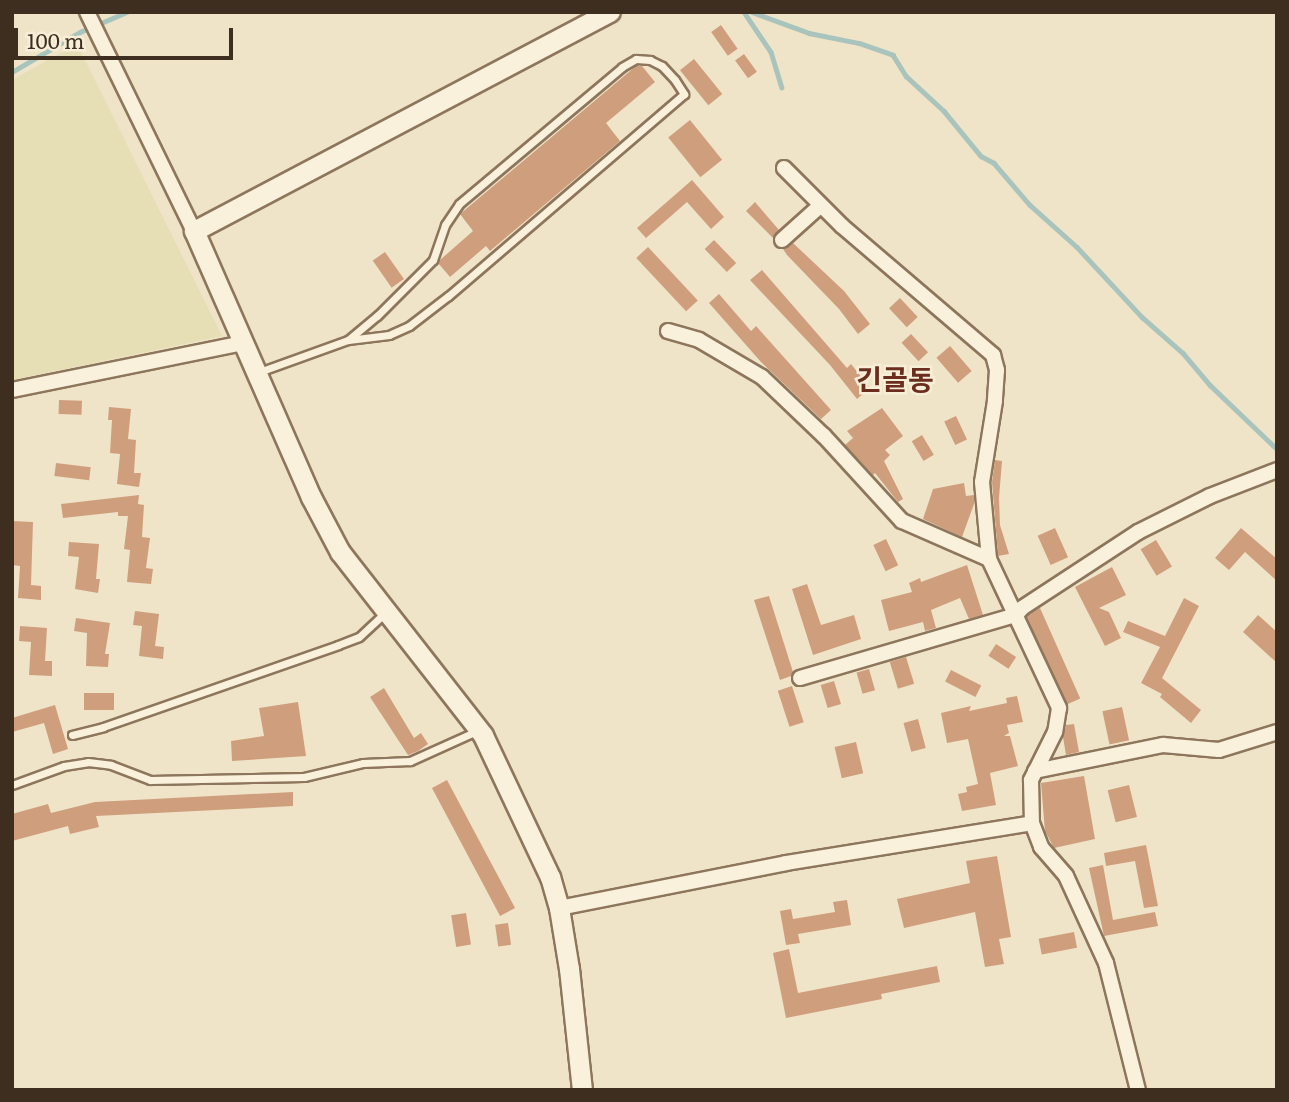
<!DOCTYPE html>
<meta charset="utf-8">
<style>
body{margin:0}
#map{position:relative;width:1289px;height:1102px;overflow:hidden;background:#f0e4c8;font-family:Literata,"Noto Sans KR",serif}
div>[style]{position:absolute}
.farmland>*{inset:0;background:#e6deb5}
.stream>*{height:4.5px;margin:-2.25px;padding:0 2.25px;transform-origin:2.25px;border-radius:2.25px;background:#a9c4bc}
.building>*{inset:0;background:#cf9f7d;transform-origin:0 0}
.roads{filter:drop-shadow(2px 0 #8d765c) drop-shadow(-2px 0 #8d765c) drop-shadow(0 2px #8d765c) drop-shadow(0 -2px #8d765c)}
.lane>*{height:7px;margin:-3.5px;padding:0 3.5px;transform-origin:3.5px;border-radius:3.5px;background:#faf1dc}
.street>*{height:14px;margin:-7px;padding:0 7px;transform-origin:7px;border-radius:7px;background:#faf1dc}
.secondary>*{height:19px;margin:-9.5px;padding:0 9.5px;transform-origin:9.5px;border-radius:9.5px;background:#faf1dc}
span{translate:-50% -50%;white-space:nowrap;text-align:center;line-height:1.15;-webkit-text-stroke:5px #f7eed8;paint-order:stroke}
.quarter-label{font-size:28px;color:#6b2e1e;font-weight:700}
.frame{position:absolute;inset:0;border:14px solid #3d2e20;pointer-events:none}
.scale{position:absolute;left:14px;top:28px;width:219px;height:32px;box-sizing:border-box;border:4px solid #3d2e20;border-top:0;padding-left:9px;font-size:21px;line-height:24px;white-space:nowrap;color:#3d2e20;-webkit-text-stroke:5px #f7eed8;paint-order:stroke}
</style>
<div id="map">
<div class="farmland">
<i style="clip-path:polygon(77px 44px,222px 336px,12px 380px,12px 80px)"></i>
</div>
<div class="stream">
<i style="left:744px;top:12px;width:48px;rotate:56deg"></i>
<i style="left:771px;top:52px;width:37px;rotate:73deg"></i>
<i style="left:752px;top:12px;width:61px;rotate:20.2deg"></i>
<i style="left:809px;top:33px;width:51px;rotate:11.3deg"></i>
<i style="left:859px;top:43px;width:36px;rotate:19deg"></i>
<i style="left:893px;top:55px;width:25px;rotate:58deg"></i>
<i style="left:906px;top:76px;width:52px;rotate:42.6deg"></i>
<i style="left:944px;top:111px;width:58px;rotate:50.6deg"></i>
<i style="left:981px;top:156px;width:15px;rotate:28deg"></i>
<i style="left:994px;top:163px;width:55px;rotate:49.4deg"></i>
<i style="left:1030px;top:205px;width:63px;rotate:41.8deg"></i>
<i style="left:1077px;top:247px;width:96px;rotate:47.1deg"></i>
<i style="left:1142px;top:317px;width:55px;rotate:41.3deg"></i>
<i style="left:1183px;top:353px;width:42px;rotate:49.8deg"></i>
<i style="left:1210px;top:385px;width:93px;rotate:43.7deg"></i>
<i style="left:12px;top:72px;width:79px;rotate:-30.5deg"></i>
<i style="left:80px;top:32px;width:51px;rotate:-23.1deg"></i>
</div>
<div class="building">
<i style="left:721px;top:25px;width:29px;height:12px;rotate:55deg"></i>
<i style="left:744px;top:54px;width:22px;height:11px;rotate:54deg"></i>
<i style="left:694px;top:59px;width:45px;height:18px;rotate:51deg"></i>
<i style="clip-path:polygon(636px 66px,642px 66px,655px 82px,606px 123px,620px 141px,490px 251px,486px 246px,450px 277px,438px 263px,440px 260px,473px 231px,460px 214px)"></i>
<i style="left:690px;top:120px;width:51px;height:28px;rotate:51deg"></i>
<i style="clip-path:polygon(692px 180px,724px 217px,711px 229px,687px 202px,646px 238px,637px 228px)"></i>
<i style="clip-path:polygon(755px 202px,779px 230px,773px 238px,746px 211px)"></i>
<i style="left:714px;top:240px;width:32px;height:13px;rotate:46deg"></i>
<i style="clip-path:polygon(793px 243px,844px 291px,870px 324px,858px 334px,839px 309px,787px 255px,783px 249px)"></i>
<i style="left:648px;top:247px;width:73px;height:16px;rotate:47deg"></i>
<i style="left:385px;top:252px;width:33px;height:15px;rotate:55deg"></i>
<i style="clip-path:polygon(762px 270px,847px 368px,851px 364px,870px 388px,857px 399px,830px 365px,750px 280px)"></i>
<i style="clip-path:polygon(719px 294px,751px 331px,756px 326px,831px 410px,821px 419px,761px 362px,709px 303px)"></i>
<i style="left:900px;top:298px;width:26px;height:15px;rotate:47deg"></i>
<i style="left:911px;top:334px;width:25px;height:13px;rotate:47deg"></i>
<i style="left:950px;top:346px;width:33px;height:18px;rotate:49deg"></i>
<i style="left:59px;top:400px;width:23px;height:14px;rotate:2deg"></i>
<i style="clip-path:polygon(109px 407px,131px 409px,128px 439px,136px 440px,134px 473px,141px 473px,139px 487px,117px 484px,120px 454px,110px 453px,112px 420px,108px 420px)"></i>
<i style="clip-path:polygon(882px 408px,903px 436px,885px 450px,890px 455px,884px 461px,903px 499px,898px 502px,875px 473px,873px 475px,845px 445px,853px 438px,847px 431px)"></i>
<i style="left:956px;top:416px;width:26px;height:13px;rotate:65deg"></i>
<i style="left:922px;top:435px;width:23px;height:12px;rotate:59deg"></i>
<i style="clip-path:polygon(995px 460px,1002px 461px,999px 498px,1000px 525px,1009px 554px,998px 556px,992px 482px)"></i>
<i style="left:56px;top:463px;width:35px;height:13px;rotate:7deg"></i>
<i style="clip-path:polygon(964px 483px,966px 496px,974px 495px,974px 504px,962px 537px,923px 519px,933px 489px)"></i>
<i style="clip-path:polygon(139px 495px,138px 504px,144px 505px,142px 537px,150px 538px,146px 568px,153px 569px,151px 584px,127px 582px,130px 550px,124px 549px,128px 516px,118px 516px,118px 512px,63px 518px,61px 504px)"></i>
<i style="clip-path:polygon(12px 521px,33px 522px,31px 585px,41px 586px,41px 600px,18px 598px,20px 566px,12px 565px)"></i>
<i style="left:1055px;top:528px;width:32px;height:19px;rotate:66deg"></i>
<i style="clip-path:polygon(1241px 528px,1277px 559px,1277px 581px,1245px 552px,1229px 570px,1215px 558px)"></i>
<i style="left:886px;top:539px;width:29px;height:14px;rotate:65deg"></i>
<i style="left:1156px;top:540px;width:31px;height:18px;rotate:59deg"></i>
<i style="clip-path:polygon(69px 542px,99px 544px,96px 579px,100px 579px,98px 593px,75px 589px,79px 557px,68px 556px)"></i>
<i style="clip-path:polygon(967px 565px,983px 615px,969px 619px,960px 598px,931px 610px,936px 628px,925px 631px,923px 622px,889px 631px,881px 600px,912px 592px,909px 583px,920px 578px,921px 582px)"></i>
<i style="clip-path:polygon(1112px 567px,1126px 595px,1099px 608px,1109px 612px,1121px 638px,1105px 646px,1075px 587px)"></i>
<i style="clip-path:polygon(807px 584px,821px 625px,854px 615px,861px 639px,813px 655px,792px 589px)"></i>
<i style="clip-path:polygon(769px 596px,793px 672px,791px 676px,780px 680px,754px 600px)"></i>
<i style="clip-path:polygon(1184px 598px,1199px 606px,1162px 678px,1201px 710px,1191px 723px,1160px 697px,1162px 694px,1141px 683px,1160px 647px,1123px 632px,1128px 621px,1165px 636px)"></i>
<i style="left:1040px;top:608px;width:99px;height:16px;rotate:66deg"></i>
<i style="clip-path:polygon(135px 611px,159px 614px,155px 646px,164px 647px,163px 659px,139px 656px,142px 626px,133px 625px)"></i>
<i style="clip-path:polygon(1258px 615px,1277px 632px,1277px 663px,1243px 632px)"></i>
<i style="clip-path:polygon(76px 618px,110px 623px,105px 654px,109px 654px,108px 667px,86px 666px,87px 633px,74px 631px)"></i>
<i style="clip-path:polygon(20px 626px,47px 628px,45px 661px,52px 661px,52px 676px,29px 675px,31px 642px,19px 641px)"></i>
<i style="left:996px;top:644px;width:24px;height:14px;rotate:33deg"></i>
<i style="left:906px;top:657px;width:28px;height:17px;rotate:73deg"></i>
<i style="left:869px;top:669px;width:22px;height:13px;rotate:74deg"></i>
<i style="left:951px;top:670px;width:34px;height:13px;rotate:27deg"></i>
<i style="left:834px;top:681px;width:24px;height:14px;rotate:73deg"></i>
<i style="left:792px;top:686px;width:38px;height:15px;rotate:72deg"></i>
<i style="clip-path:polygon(384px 688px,414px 738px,421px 733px,428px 744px,418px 751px,408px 755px,370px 697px)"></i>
<i style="left:84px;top:693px;width:30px;height:17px"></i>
<i style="clip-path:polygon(1017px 696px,1023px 722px,1007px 725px,1009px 733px,1004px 736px,1010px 736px,1018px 766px,990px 773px,996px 805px,962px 811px,958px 794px,967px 792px,966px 787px,978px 784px,968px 739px,947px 743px,941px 713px,971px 706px,969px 711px,1007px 703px,1006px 698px)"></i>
<i style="clip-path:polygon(298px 702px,306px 756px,232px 761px,231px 741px,264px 736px,259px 708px)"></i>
<i style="clip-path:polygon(55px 705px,68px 749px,53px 754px,44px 723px,12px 732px,12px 718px)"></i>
<i style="left:1122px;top:707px;width:34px;height:20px;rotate:78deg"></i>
<i style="left:918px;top:719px;width:30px;height:15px;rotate:75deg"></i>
<i style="clip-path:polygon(1074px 724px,1079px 752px,1066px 755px,1063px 737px,1066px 725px)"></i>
<i style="left:856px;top:742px;width:32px;height:22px;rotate:77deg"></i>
<i style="clip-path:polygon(1084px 776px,1095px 839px,1054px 848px,1045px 831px,1041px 783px)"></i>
<i style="left:447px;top:780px;width:145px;height:17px;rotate:62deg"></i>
<i style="left:1129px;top:785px;width:33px;height:22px;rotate:76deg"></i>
<i style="clip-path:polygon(293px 792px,293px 806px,96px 816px,99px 827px,70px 834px,68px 826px,12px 841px,12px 814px,48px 804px,51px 813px,95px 802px)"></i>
<i style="clip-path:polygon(1146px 845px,1158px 906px,1144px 908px,1135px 861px,1106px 866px,1104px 853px)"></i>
<i style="clip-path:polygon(997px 856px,1011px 937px,999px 939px,1004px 964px,985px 967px,975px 912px,904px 928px,897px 899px,970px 883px,966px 861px)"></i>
<i style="clip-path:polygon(1103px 865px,1113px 920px,1155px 912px,1158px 926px,1104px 936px,1089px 868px)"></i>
<i style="clip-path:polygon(847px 900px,851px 925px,798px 934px,800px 943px,786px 945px,780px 911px,791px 909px,793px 919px,835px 912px,833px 902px)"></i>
<i style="left:466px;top:913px;width:32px;height:15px;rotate:81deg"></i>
<i style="left:508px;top:923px;width:22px;height:13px;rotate:82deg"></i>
<i style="left:1074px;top:932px;width:16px;height:36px;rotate:79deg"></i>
<i style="clip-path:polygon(789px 949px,798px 993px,937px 966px,940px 982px,881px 994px,882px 999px,786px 1018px,773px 953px)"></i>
</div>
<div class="roads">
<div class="lane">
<i style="left:259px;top:372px;width:95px;rotate:-19.8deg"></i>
<i style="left:348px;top:340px;width:38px;rotate:-40deg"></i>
<i style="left:377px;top:316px;width:79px;rotate:-45deg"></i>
<i style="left:433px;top:260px;width:37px;rotate:-71deg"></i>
<i style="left:445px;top:225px;width:25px;rotate:-56deg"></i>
<i style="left:459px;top:204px;width:213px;rotate:-40deg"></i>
<i style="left:622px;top:67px;width:16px;rotate:-30deg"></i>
<i style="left:636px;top:59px;width:14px;rotate:4deg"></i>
<i style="left:650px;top:60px;width:13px;rotate:27deg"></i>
<i style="left:662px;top:66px;width:19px;rotate:47deg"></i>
<i style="left:675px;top:80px;width:17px;rotate:57deg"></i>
<i style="left:684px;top:94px;width:311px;rotate:139.4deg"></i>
<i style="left:448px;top:296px;width:49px;rotate:142.4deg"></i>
<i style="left:409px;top:326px;width:22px;rotate:156deg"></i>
<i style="left:389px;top:335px;width:41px;rotate:173deg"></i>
<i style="left:72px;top:735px;width:32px;rotate:-14deg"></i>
<i style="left:103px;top:727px;width:249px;rotate:-19.2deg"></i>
<i style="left:338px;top:645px;width:22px;rotate:-21deg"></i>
<i style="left:359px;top:637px;width:35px;rotate:-43deg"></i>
<i style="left:12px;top:785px;width:55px;rotate:-20.1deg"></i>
<i style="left:64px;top:766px;width:24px;rotate:-9deg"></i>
<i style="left:88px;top:762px;width:23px;rotate:7deg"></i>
<i style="left:111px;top:765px;width:42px;rotate:21deg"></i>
<i style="left:150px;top:780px;width:154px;rotate:-1.1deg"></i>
<i style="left:304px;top:777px;width:61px;rotate:-13.3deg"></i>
<i style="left:363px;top:763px;width:47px;rotate:-2.4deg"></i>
<i style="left:410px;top:761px;width:76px;rotate:-24.2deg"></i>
</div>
<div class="street">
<i style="left:87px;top:12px;width:244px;rotate:64deg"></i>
<i style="left:784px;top:168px;width:82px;rotate:45deg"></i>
<i style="left:842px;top:226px;width:199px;rotate:40.5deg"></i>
<i style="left:993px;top:355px;width:16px;rotate:75deg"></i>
<i style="left:997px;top:370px;width:31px;rotate:94deg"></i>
<i style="left:995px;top:401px;width:82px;rotate:99.1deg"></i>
<i style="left:982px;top:482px;width:77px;rotate:84.8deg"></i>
<i style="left:782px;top:240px;width:52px;rotate:-41.9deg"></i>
<i style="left:668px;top:331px;width:32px;rotate:16deg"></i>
<i style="left:699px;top:340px;width:73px;rotate:30.4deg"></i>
<i style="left:762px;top:377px;width:86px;rotate:43.6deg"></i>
<i style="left:824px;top:436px;width:115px;rotate:47.5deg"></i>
<i style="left:902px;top:521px;width:95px;rotate:23.6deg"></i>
<i style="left:989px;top:559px;width:165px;rotate:64.8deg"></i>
<i style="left:1059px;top:708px;width:24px;rotate:99deg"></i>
<i style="left:1055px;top:732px;width:54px;rotate:116.6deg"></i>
<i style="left:1031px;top:780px;width:43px;rotate:88.7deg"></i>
<i style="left:1032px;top:823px;width:26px;rotate:69deg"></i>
<i style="left:1041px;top:847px;width:38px;rotate:49deg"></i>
<i style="left:1066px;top:876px;width:96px;rotate:65.3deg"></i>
<i style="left:1106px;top:963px;width:131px;rotate:75.9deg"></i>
<i style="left:12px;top:390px;width:237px;rotate:-11.5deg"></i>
<i style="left:800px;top:678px;width:225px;rotate:-16.3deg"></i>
<i style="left:1016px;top:615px;width:9px;rotate:-49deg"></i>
<i style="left:1022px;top:608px;width:139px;rotate:-33.2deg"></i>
<i style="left:1138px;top:532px;width:80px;rotate:-26.6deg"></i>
<i style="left:1210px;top:496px;width:72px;rotate:-21.2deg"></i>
<i style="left:1035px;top:771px;width:131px;rotate:-11.5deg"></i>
<i style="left:1163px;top:745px;width:56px;rotate:5.1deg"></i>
<i style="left:1219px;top:750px;width:61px;rotate:-17.2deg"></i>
<i style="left:559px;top:908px;width:231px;rotate:-11.2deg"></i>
<i style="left:786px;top:863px;width:249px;rotate:-9.2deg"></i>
</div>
<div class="secondary">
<i style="left:582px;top:1090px;width:122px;rotate:-96.1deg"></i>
<i style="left:569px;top:969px;width:62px;rotate:-99.3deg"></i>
<i style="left:559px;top:908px;width:32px;rotate:-106deg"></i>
<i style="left:550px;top:877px;width:157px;rotate:-115.3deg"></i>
<i style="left:483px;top:735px;width:232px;rotate:-128deg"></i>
<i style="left:340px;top:552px;width:62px;rotate:-117.8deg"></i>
<i style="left:311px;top:497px;width:291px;rotate:-113.7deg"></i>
<i style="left:194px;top:231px;width:470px;rotate:-27.8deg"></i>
</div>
</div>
<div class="quarter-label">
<span style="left:895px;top:378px">긴골동</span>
</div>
<div class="frame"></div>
<div class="scale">100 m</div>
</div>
